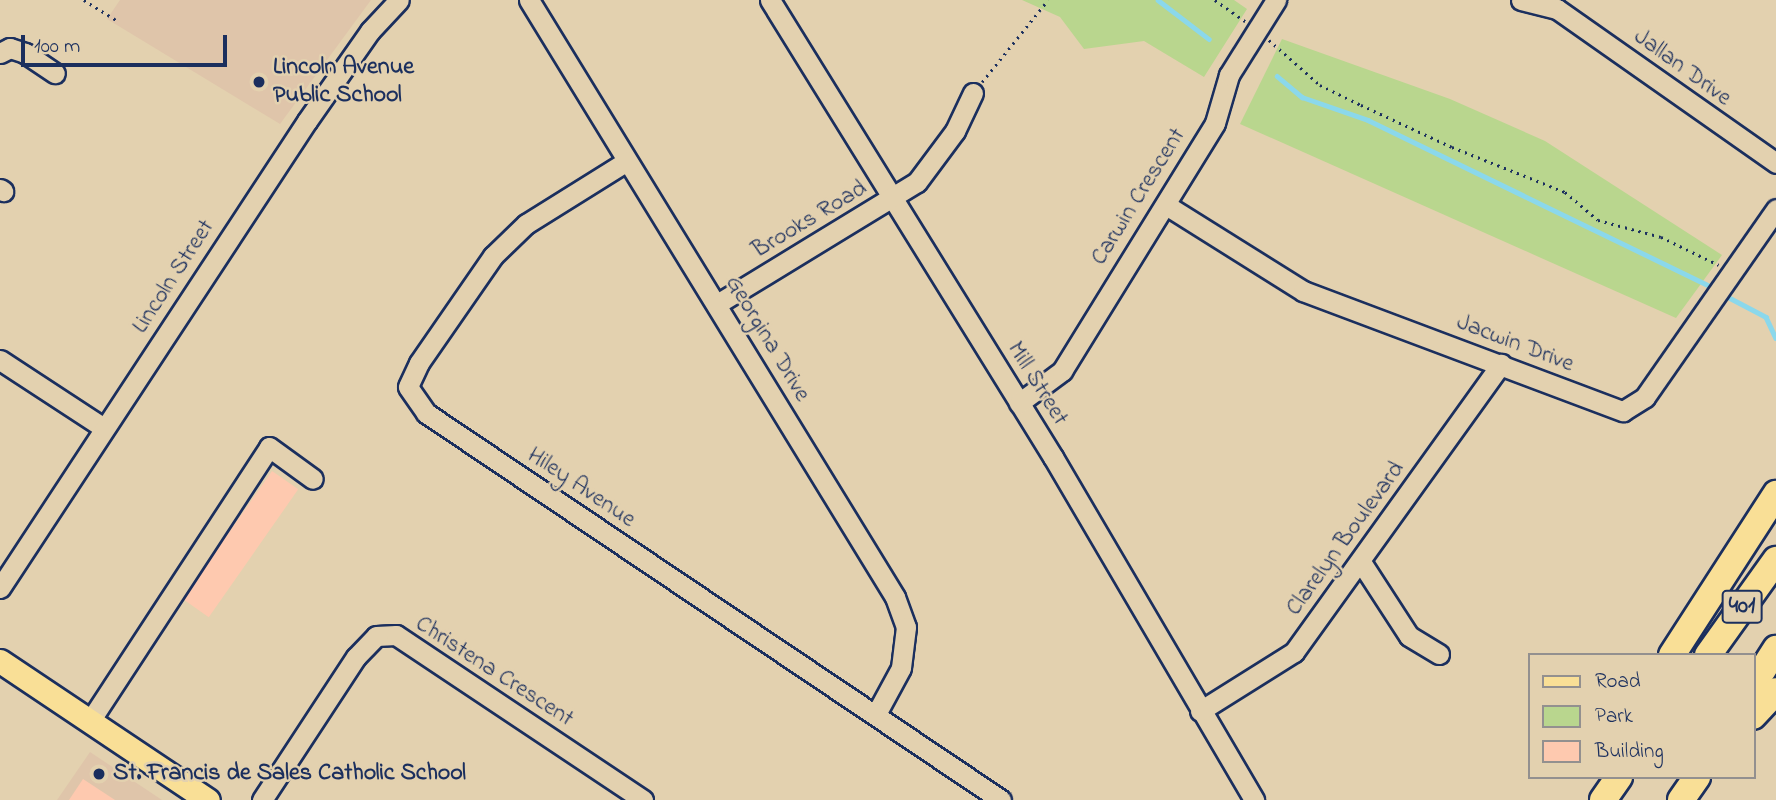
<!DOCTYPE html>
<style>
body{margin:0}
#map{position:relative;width:1776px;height:800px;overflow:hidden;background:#e3d1af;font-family:"Indie Flower",sans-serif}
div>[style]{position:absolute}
.built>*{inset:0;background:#dfc5aa}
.green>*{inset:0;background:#b9d68e}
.stream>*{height:4.5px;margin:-2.25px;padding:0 2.25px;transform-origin:2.25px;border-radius:2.25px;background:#8bd8eb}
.building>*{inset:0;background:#fec9af;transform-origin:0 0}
.path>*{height:2.5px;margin-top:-1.25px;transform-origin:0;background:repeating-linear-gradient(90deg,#1b2f5e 0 2px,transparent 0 7px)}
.roads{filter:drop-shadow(2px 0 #1b2f5e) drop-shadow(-2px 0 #1b2f5e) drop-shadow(0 2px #1b2f5e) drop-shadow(0 -2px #1b2f5e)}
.minor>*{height:19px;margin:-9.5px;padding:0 9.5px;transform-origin:9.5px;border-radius:9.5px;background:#e3d1af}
.major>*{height:23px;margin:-11.5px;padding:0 11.5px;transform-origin:11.5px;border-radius:11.5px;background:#f9df96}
.highway>*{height:26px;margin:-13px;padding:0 13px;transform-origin:13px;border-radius:13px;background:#f9df96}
.dots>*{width:19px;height:19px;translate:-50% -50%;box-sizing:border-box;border:4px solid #e3d1af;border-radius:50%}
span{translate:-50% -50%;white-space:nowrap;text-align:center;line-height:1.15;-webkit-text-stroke:5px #e3d1af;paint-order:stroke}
.shield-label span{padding:2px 5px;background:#e3d1af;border:2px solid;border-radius:5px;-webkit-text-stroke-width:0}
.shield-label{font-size:23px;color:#1b2f5e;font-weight:700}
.poi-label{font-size:24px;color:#1b2f5e;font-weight:700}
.left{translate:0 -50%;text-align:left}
.street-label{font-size:24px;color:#1b2f5e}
.legend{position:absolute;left:1528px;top:653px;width:228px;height:126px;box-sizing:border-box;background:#e3d1af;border:2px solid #93908f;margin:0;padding:9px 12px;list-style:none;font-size:21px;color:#1b2f5e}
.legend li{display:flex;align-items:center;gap:14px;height:35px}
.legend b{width:35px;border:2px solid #93908f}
.scale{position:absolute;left:21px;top:35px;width:206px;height:32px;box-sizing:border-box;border:4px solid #1b2f5e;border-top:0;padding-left:9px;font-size:21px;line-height:24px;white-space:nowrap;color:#1b2f5e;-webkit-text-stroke:5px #e3d1af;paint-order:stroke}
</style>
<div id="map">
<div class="built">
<i style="clip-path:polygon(120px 0,371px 0,280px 124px,107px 19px)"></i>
<i style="clip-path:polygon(90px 752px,162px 800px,57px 800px)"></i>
</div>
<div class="green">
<i style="clip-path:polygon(1022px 0,1234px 0,1247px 9px,1204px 77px,1144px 41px,1084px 49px,1060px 17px)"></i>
<i style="clip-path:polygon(1282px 39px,1450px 99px,1545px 141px,1722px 255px,1676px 318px,1240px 124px)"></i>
</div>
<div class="stream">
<i style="left:1158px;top:0;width:64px;rotate:37.4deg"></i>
<i style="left:1277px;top:76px;width:33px;rotate:40deg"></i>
<i style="left:1302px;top:97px;width:70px;rotate:19.2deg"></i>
<i style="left:1368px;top:120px;width:380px;rotate:25.9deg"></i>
<i style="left:1730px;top:298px;width:41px;rotate:27.8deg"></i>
<i style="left:1766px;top:317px;width:23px;rotate:65deg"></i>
</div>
<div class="building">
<i style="left:272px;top:471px;width:32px;height:156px;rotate:35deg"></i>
<i style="clip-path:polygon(83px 779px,115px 800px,69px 800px)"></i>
</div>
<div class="path">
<i style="left:84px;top:0;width:38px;rotate:32deg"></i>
<i style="left:1215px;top:0;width:37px;rotate:35deg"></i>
<i style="left:1269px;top:40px;width:68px;rotate:41.4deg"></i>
<i style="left:1320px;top:85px;width:46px;rotate:26deg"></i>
<i style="left:1361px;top:105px;width:100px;rotate:24.8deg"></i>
<i style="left:1452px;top:147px;width:122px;rotate:21.7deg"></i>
<i style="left:1565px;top:192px;width:43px;rotate:40.3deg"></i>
<i style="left:1598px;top:220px;width:65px;rotate:15.1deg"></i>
<i style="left:1661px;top:237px;width:64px;rotate:25.8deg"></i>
<i style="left:982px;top:82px;width:105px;rotate:-51.2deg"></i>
</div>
<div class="roads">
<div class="minor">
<i style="left:529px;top:0;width:700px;rotate:58.49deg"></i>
<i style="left:895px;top:597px;width:32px;rotate:70deg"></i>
<i style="left:906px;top:627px;width:41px;rotate:97deg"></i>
<i style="left:901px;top:668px;width:52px;rotate:118.5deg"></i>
<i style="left:770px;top:0;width:538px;rotate:58.23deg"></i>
<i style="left:1053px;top:457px;width:398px;rotate:59.6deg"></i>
<i style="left:1521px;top:0;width:37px;rotate:14deg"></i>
<i style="left:1557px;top:9px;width:268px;rotate:35.1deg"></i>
<i style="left:0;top:53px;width:11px;rotate:-27deg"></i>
<i style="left:10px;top:48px;width:16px;rotate:18deg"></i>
<i style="left:25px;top:53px;width:36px;rotate:34deg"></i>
<i style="left:627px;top:161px;width:119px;rotate:148deg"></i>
<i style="left:526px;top:224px;width:46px;rotate:135.9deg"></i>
<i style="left:493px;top:256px;width:130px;rotate:124.7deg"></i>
<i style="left:419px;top:363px;width:26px;rotate:115deg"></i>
<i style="left:408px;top:387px;width:32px;rotate:55deg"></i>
<i style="left:426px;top:413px;width:693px;rotate:33.94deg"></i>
<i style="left:0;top:189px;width:4px;rotate:34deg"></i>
<i style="left:1166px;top:205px;width:162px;rotate:32.1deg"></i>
<i style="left:1303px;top:291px;width:342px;rotate:20.6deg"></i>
<i style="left:1623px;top:411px;width:26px;rotate:-32deg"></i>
<i style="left:1645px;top:397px;width:229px;rotate:-55.1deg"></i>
<i style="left:717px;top:304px;width:234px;rotate:-31.4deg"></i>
<i style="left:917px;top:182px;width:64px;rotate:-53.3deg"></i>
<i style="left:955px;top:131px;width:42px;rotate:-64.7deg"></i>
<i style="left:0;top:360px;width:124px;rotate:33.2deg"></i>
<i style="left:1019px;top:403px;width:54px;rotate:-36.7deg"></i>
<i style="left:1062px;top:371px;width:291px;rotate:-58.3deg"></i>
<i style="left:1215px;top:123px;width:50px;rotate:-73.7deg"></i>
<i style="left:1229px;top:75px;width:89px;rotate:-57.9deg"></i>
<i style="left:1361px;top:562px;width:88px;rotate:57deg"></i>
<i style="left:1409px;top:636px;width:35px;rotate:31deg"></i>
<i style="left:0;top:588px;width:559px;rotate:-56.68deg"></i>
<i style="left:307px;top:121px;width:110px;rotate:-55deg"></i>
<i style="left:370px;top:31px;width:42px;rotate:-46.9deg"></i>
<i style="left:1200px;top:711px;width:111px;rotate:-32.1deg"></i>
<i style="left:1294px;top:652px;width:355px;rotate:-54.3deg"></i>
<i style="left:90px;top:721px;width:327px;rotate:-56.8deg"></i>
<i style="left:269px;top:447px;width:54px;rotate:36deg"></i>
<i style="left:262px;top:800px;width:171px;rotate:-56.7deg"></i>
<i style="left:356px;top:657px;width:29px;rotate:-46deg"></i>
<i style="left:376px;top:636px;width:20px;rotate:-3deg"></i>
<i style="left:396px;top:635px;width:297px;rotate:33.7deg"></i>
</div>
<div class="major">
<i style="left:0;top:661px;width:250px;rotate:33.8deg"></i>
</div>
<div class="highway">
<i style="left:1672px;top:655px;width:192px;rotate:-57.1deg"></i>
<i style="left:1708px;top:655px;width:117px;rotate:-54.4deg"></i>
<i style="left:1753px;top:685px;width:43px;rotate:-57.4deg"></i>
<i style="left:1753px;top:716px;width:34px;rotate:-47deg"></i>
<i style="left:1603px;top:800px;width:28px;rotate:-55deg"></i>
<i style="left:1681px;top:800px;width:28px;rotate:-55deg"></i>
</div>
</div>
<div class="dots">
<i style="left:259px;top:82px;background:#1b2f5e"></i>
<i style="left:99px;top:774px;background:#1b2f5e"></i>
</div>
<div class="shield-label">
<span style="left:1742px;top:607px">401</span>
</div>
<div class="poi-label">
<span class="left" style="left:273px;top:82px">Lincoln Avenue<br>Public School</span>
<span class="left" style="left:113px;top:774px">St. Francis de Sales Catholic School</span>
</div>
<div class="street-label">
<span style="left:1682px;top:68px;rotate:36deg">Jallan Drive</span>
<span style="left:1139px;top:197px;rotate:-58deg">Carwin Crescent</span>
<span style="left:810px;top:220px;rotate:-31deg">Brooks Road</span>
<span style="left:174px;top:277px;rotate:-57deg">Lincoln Street</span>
<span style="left:767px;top:339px;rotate:59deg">Georgina Drive</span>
<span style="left:1515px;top:344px;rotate:21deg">Jacwin Drive</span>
<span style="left:1037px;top:384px;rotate:58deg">Mill Street</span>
<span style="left:581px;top:488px;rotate:34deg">Hiley Avenue</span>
<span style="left:1346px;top:539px;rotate:-54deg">Clarelyn Boulevard</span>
<span style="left:494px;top:672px;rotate:33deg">Christena Crescent</span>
</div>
<ul class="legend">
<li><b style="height:9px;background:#f9df96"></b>Road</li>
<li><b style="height:19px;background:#b9d68e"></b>Park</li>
<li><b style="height:19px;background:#fec9af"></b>Building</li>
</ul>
<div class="scale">100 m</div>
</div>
